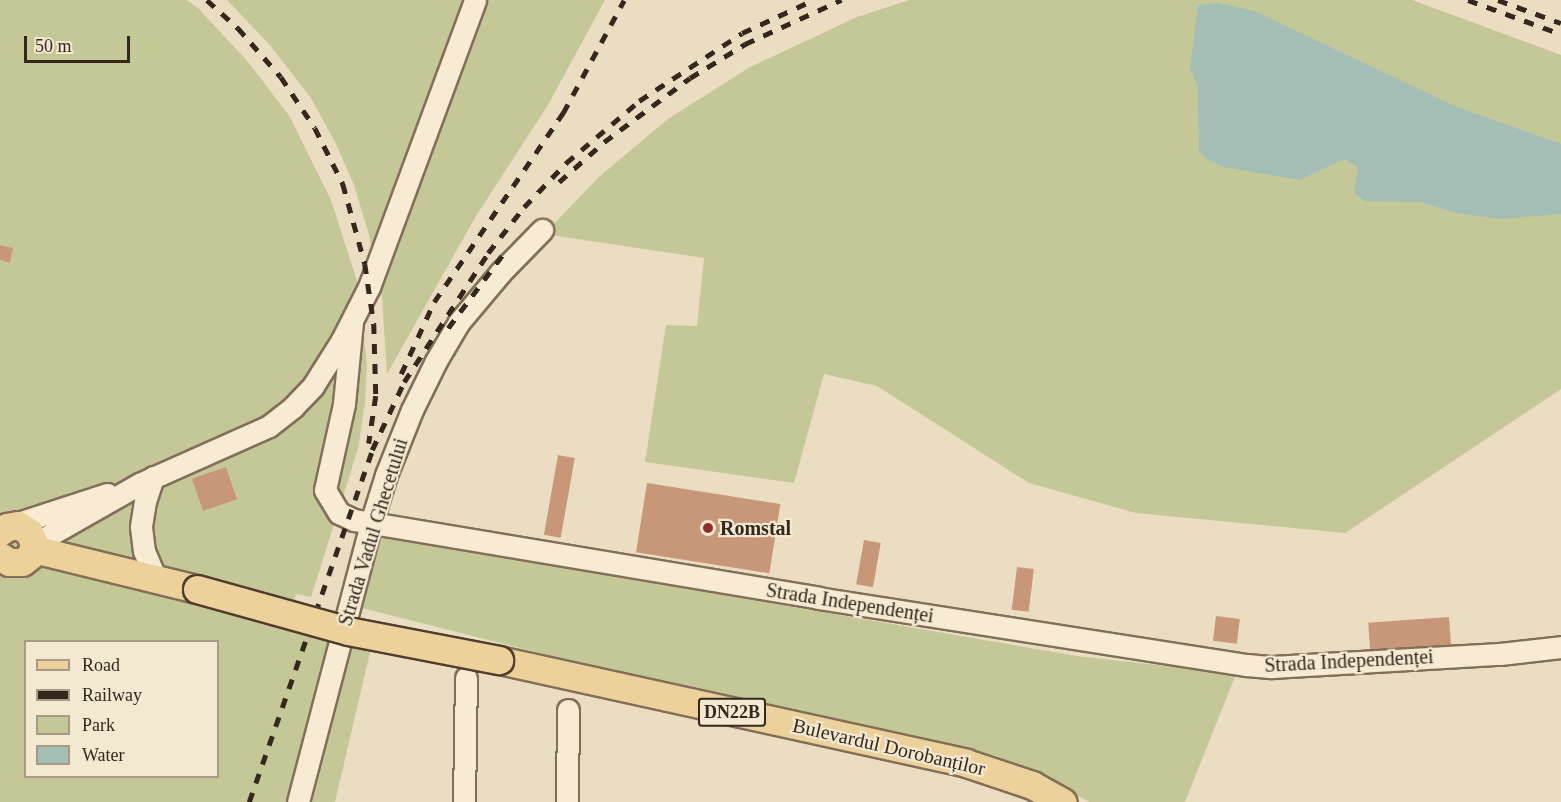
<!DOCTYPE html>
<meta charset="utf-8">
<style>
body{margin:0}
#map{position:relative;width:1561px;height:802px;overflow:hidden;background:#ebddc1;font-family:"Times New Roman",serif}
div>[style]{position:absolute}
.green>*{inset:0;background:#c4c896}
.water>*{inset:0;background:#a3beb5}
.building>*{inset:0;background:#c89778;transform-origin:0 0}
.roads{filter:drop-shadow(2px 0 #836f59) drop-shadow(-2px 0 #836f59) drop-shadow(0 2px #836f59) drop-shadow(0 -2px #836f59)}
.minor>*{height:21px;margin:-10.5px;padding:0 10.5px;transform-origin:10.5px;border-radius:10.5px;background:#f7ebd3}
.major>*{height:27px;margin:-13.5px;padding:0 13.5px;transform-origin:13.5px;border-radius:13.5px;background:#edd19a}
.rail>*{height:4.5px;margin-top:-2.25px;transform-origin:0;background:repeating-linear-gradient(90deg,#34271d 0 10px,transparent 0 20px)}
.bridges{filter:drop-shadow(2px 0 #513d2e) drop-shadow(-2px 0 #513d2e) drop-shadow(0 2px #513d2e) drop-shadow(0 -2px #513d2e)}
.major-bridge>*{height:27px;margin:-13.5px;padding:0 13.5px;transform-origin:13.5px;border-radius:13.5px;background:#edd19a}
.dots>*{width:16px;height:16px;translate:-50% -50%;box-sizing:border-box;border:3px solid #f3e8d0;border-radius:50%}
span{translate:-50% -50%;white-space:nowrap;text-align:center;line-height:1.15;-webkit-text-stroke:4.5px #f3e8d0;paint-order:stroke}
.shield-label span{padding:2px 4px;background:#f3e8d0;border:2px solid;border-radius:4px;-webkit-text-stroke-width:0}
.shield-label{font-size:18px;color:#34271d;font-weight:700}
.poi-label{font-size:20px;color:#34271d;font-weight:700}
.left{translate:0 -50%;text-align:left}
.street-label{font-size:20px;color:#34271d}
.legend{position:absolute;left:24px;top:640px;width:195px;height:138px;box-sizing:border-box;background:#f3e8d0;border:2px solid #a79b88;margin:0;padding:8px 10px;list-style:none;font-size:18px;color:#34271d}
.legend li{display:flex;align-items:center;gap:12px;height:30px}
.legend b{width:30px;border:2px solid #a79b88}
.scale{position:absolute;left:24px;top:36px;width:106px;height:27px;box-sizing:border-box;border:3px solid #34271d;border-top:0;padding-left:8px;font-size:18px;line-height:21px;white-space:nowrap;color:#34271d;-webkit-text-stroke:4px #f3e8d0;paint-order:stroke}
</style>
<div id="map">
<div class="green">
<i style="clip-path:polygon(evenodd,0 0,187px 0,199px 9px,249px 63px,290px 117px,331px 200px,358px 284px,367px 364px,365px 403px,358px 449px,311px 597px,296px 594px,288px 631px,371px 648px,335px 802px,0 802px,0 0,26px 642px,218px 642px,218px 776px,26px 776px,26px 642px)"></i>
<i style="clip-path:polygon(227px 0,605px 0,548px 105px,476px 216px,387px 374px,382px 297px,369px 235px,354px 185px,336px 144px,311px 98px,269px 44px)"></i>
<i style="clip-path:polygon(909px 0,1412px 0,1561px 55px,1561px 389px,1345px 533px,1136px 513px,1029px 483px,877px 386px,824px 374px,794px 483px,645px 462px,666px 325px,697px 326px,704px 258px,544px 234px,600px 176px,668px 119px,750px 67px,857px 17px)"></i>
<i style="clip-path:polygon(376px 535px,1077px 656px,1236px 674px,1185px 802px,1090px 802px,997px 756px,579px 663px,358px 607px)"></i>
</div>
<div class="water">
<i style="clip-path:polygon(1218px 3px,1254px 11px,1457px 107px,1561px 144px,1561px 214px,1501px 219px,1456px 213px,1421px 202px,1365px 201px,1354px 193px,1358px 167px,1344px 159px,1300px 180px,1223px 167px,1207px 159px,1199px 151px,1198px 87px,1190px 68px,1198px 5px)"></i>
</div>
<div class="building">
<i style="clip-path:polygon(0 245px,13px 248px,10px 263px,0 260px)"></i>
<i style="left:558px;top:455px;width:17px;height:81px;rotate:10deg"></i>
<i style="left:226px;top:467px;width:34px;height:36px;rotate:71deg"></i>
<i style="left:647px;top:483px;width:135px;height:70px;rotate:9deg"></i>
<i style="left:864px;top:540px;width:17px;height:45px;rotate:10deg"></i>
<i style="left:1017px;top:567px;width:17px;height:43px;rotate:7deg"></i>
<i style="left:1216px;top:616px;width:24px;height:25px;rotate:7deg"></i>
<i style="left:1449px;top:617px;width:28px;height:81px;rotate:86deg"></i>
</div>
<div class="roads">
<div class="minor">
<i style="left:352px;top:322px;width:82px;rotate:95.6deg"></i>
<i style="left:344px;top:404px;width:88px;rotate:102.5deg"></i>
<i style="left:325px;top:490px;width:27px;rotate:59deg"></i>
<i style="left:339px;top:513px;width:17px;rotate:25deg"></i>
<i style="left:354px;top:520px;width:471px;rotate:9.5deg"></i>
<i style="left:818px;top:598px;width:434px;rotate:8.9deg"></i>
<i style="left:1247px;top:665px;width:25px;rotate:5deg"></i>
<i style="left:1272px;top:667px;width:228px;rotate:-3.3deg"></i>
<i style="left:1500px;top:654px;width:61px;rotate:-6.5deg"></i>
<i style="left:153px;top:477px;width:25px;rotate:108deg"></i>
<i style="left:145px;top:501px;width:26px;rotate:99deg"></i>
<i style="left:141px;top:527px;width:24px;rotate:83deg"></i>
<i style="left:144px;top:551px;width:28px;rotate:67deg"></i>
<i style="left:12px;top:525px;width:100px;rotate:-18.1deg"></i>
<i style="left:34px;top:544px;width:121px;rotate:-29.7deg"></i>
<i style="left:139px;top:484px;width:142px;rotate:-24deg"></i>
<i style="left:269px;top:426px;width:31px;rotate:-38deg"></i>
<i style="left:293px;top:407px;width:29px;rotate:-46deg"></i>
<i style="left:313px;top:386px;width:54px;rotate:-57.8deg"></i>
<i style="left:342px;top:340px;width:59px;rotate:-63deg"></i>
<i style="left:369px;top:287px;width:306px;rotate:-69.7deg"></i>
<i style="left:298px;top:802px;width:288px;rotate:-75.3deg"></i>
<i style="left:371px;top:523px;width:50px;rotate:-72.6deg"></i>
<i style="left:386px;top:475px;width:70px;rotate:-68.2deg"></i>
<i style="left:412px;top:410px;width:55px;rotate:-63.9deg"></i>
<i style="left:436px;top:361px;width:45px;rotate:-59.5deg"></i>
<i style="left:459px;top:322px;width:65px;rotate:-50deg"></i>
<i style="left:501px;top:272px;width:59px;rotate:-45.7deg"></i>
<i style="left:464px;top:802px;width:124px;rotate:-89.1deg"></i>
<i style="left:567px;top:802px;width:92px;rotate:-89.4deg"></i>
</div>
<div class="major">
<i style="left:0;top:532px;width:9px;rotate:-36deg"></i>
<i style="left:7px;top:527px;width:11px;rotate:-10deg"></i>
<i style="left:18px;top:525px;width:13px;rotate:32deg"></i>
<i style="left:29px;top:532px;width:13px;rotate:67deg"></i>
<i style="left:34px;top:544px;width:11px;rotate:105deg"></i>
<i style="left:31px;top:555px;width:11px;rotate:142deg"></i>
<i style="left:22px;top:562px;width:13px;rotate:180deg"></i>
<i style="left:9px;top:562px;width:11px;rotate:-146deg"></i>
<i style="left:33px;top:549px;width:169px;rotate:13.7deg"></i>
<i style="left:499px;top:660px;width:478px;rotate:12.4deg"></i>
<i style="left:966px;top:763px;width:70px;rotate:18.4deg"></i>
<i style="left:1032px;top:785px;width:35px;rotate:29deg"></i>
</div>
</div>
<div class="rail">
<i style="left:207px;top:0;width:42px;rotate:42.1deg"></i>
<i style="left:238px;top:28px;width:65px;rotate:48.7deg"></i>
<i style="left:281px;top:77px;width:61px;rotate:56.3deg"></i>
<i style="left:315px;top:128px;width:63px;rotate:63.4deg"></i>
<i style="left:343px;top:184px;width:83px;rotate:74.6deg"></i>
<i style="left:365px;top:264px;width:61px;rotate:81.5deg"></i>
<i style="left:374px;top:324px;width:72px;rotate:88.4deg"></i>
<i style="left:376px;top:396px;width:48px;rotate:98.5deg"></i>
<i style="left:1468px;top:0;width:99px;rotate:20.1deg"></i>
<i style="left:1498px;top:0;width:67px;rotate:20.1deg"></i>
<i style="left:559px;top:182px;width:60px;rotate:-41.6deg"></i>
<i style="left:604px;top:142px;width:107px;rotate:-36.7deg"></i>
<i style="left:690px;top:78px;width:65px;rotate:-31.7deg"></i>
<i style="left:745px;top:44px;width:106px;rotate:-24.6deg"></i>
<i style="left:448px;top:328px;width:94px;rotate:-53.3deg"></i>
<i style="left:401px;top:374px;width:79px;rotate:-65.4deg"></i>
<i style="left:434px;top:302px;width:229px;rotate:-55.7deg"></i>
<i style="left:563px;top:113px;width:128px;rotate:-61.6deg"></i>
<i style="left:249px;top:802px;width:373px;rotate:-70.7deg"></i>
<i style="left:372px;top:450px;width:75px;rotate:-64.8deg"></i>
<i style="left:404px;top:382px;width:154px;rotate:-56.9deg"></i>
<i style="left:488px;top:253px;width:58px;rotate:-52deg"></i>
<i style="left:524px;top:207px;width:61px;rotate:-46.3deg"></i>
<i style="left:566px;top:163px;width:96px;rotate:-40.3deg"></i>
<i style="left:639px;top:101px;width:123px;rotate:-33.4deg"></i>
<i style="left:742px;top:33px;width:78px;rotate:-24.9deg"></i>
</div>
<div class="bridges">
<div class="major-bridge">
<i style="left:197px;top:589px;width:157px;rotate:15.5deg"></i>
<i style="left:348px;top:631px;width:154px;rotate:10.9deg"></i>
</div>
</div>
<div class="dots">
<i style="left:708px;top:528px;background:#8f2d30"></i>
</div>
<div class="shield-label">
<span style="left:732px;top:712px">DN22B</span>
</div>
<div class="poi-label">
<span class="left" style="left:720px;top:528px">Romstal</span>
</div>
<div class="street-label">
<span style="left:373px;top:532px;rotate:-73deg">Strada Vadul Ghecetului</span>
<span style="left:850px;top:603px;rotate:9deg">Strada Independenței</span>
<span style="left:1349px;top:661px;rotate:-3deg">Strada Independenței</span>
<span style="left:889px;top:747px;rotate:13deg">Bulevardul Dorobanților</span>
</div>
<ul class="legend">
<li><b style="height:8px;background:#edd19a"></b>Road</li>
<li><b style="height:8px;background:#34271d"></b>Railway</li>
<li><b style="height:16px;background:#c4c896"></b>Park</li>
<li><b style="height:16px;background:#a3beb5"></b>Water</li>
</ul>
<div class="scale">50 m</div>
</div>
